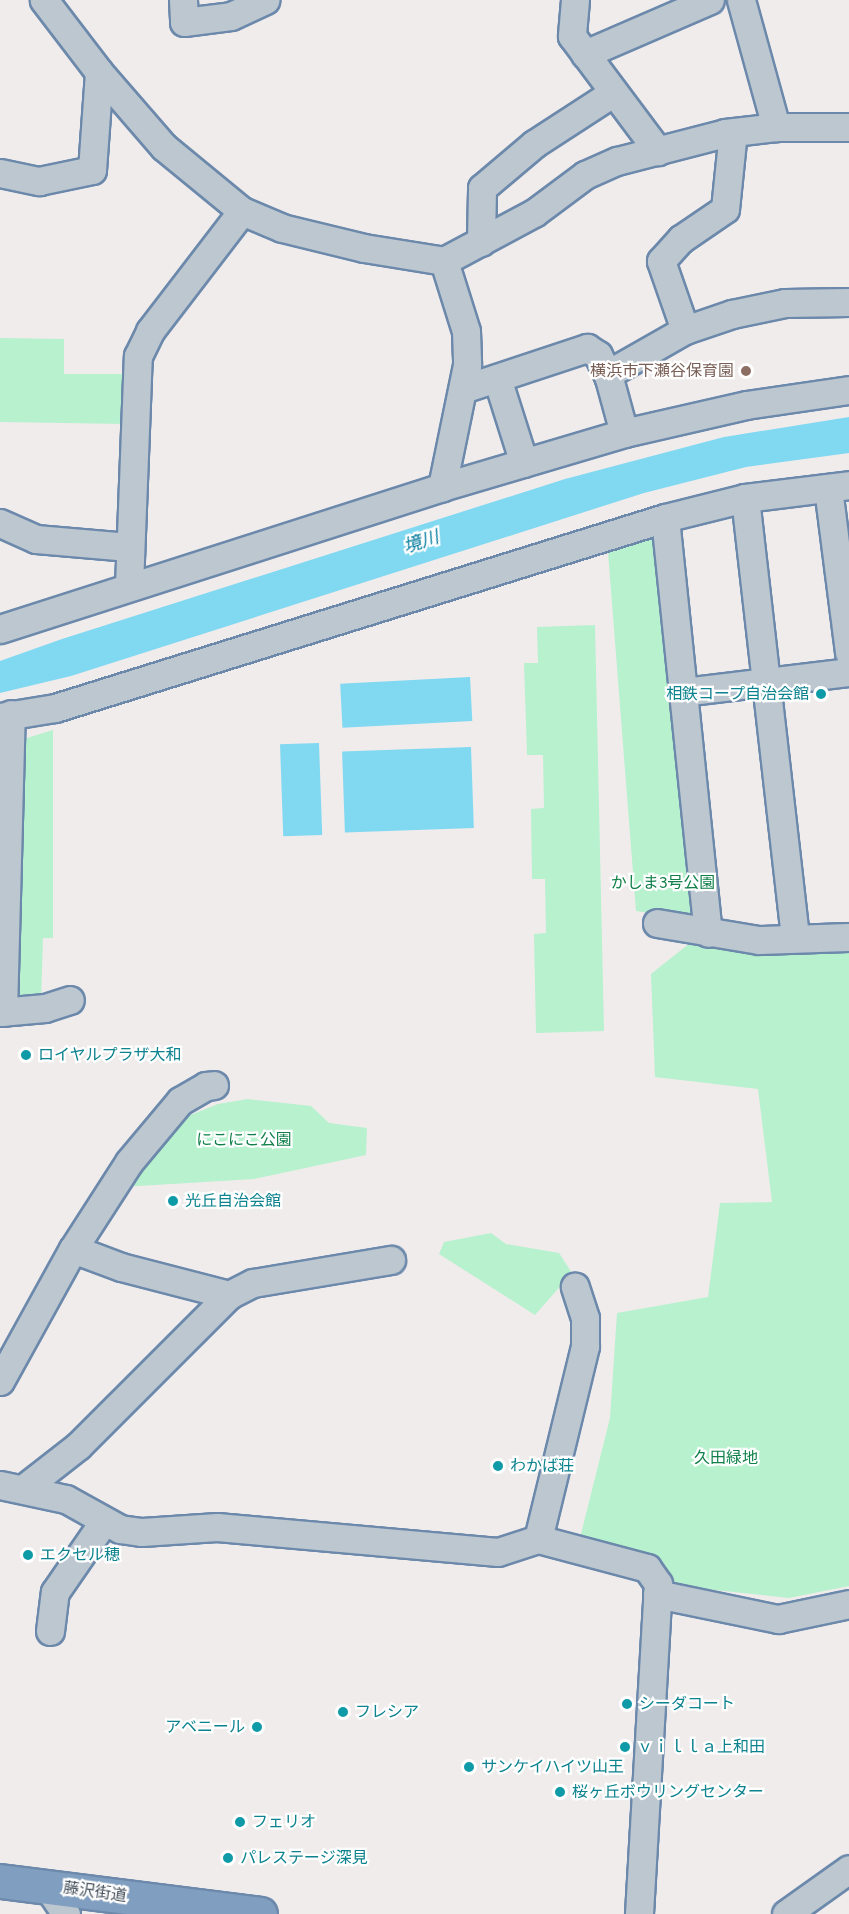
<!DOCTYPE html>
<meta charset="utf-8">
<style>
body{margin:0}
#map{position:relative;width:849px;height:1914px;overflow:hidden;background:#f0ecec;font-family:Figtree,"Noto Sans JP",sans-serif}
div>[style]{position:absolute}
.green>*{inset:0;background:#b7f1ce}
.water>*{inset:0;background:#81d8f1;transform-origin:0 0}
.roads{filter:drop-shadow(2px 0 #6c89ab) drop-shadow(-2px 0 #6c89ab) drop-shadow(0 2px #6c89ab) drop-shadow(0 -2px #6c89ab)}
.minor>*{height:27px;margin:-13.5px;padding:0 13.5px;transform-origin:13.5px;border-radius:13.5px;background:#bcc7d0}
.highway>*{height:33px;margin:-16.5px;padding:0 16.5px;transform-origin:16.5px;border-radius:16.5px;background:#809ebf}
.dots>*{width:16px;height:16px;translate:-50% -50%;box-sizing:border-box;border:3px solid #fff;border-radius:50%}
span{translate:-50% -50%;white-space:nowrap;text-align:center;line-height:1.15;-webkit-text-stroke:4.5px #fff;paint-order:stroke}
.education-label{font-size:16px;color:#785e54}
.right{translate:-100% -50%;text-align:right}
.culture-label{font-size:16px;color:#0d838f}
.left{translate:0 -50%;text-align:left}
.park-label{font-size:16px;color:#11804a}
.street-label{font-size:16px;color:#44505b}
.water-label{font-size:18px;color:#047c9e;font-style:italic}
</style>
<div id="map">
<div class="green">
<i style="clip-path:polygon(0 338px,64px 339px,64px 374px,127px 374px,125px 424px,0 422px)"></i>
<i style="clip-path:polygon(656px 537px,695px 920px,636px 911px,608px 552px)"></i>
<i style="clip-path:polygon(595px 625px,604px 1031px,536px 1033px,534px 934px,546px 933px,545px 879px,532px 879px,531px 809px,544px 808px,543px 755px,527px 755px,524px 663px,538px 663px,537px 627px)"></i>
<i style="clip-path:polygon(53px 730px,53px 938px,43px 938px,41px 1003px,9px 1006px,17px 741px)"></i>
<i style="clip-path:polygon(849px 929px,849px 1586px,789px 1598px,668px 1585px,580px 1538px,610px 1418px,617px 1313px,708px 1297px,720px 1203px,772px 1202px,758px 1089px,655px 1077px,651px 974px,695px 939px)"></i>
<i style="clip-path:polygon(248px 1099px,311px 1106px,329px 1123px,367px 1128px,366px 1155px,254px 1179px,122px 1187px,152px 1145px,183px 1118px,218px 1104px)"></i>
<i style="clip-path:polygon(491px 1233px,506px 1244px,559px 1253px,572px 1273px,535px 1315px,439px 1254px,444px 1242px)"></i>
</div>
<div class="water">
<i style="clip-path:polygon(849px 417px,849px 453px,746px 467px,644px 493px,71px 676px,0 693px,0 661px,62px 639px,565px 479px,724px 437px)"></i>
<i style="left:470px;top:677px;width:44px;height:130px;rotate:87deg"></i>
<i style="left:319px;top:743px;width:92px;height:39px;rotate:88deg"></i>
<i style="left:471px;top:747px;width:81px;height:129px;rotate:88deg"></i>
</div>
<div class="roads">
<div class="minor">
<i style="left:183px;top:0;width:22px;rotate:87deg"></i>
<i style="left:184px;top:22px;width:47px;rotate:-7.3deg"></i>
<i style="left:231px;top:16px;width:38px;rotate:-25deg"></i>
<i style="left:575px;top:0;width:36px;rotate:95deg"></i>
<i style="left:572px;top:36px;width:144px;rotate:53.2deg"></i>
<i style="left:741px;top:0;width:132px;rotate:74.6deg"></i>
<i style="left:585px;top:54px;width:136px;rotate:-23.4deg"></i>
<i style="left:99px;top:72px;width:99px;rotate:49.1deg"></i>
<i style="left:164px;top:147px;width:101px;rotate:39.4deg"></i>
<i style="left:242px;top:211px;width:43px;rotate:23deg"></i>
<i style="left:282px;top:228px;width:84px;rotate:13.7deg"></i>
<i style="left:364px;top:248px;width:81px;rotate:9.2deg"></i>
<i style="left:444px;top:261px;width:73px;rotate:72.6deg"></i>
<i style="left:466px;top:331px;width:34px;rotate:88deg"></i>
<i style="left:467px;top:365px;width:125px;rotate:101.6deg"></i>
<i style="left:0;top:173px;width:40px;rotate:12deg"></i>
<i style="left:39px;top:181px;width:54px;rotate:-11.7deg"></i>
<i style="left:92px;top:170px;width:98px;rotate:-85.9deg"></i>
<i style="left:99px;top:72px;width:91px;rotate:-127.4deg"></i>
<i style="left:481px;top:242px;width:54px;rotate:-88.9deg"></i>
<i style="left:482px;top:188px;width:68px;rotate:-40.2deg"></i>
<i style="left:534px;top:144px;width:95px;rotate:-33deg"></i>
<i style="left:444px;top:261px;width:102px;rotate:-28.1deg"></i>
<i style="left:534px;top:213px;width:64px;rotate:-36.7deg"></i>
<i style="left:585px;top:175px;width:35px;rotate:-24deg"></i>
<i style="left:617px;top:161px;width:112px;rotate:-14.5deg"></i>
<i style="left:725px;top:133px;width:51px;rotate:-6.7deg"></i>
<i style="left:776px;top:127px;width:73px"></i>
<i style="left:685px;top:330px;width:73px;rotate:-109.2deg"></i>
<i style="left:661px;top:261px;width:30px;rotate:-48deg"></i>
<i style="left:681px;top:239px;width:53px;rotate:-34.3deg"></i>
<i style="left:725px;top:209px;width:77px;rotate:-84.1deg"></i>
<i style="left:497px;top:378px;width:89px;rotate:72.4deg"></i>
<i style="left:463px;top:389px;width:131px;rotate:-18.3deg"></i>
<i style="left:587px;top:348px;width:13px;rotate:32deg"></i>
<i style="left:598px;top:355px;width:25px;rotate:64deg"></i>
<i style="left:624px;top:433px;width:57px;rotate:-105.3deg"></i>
<i style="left:609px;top:378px;width:8px;rotate:-60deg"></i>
<i style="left:613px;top:371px;width:83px;rotate:-29.7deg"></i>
<i style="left:685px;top:330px;width:50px;rotate:-18.8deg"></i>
<i style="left:732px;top:314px;width:54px;rotate:-11.7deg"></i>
<i style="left:785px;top:303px;width:64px;rotate:-0.9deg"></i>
<i style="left:828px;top:488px;width:166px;rotate:82.7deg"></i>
<i style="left:745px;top:498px;width:443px;rotate:83.5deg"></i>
<i style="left:665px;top:518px;width:417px;rotate:84.1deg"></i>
<i style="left:0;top:523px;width:39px;rotate:24deg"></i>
<i style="left:36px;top:539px;width:93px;rotate:4.9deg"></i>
<i style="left:129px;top:586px;width:230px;rotate:-87.8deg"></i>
<i style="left:138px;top:356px;width:28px;rotate:-64deg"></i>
<i style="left:150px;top:331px;width:151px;rotate:-52.5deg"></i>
<i style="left:0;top:629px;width:464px;rotate:-17.8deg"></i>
<i style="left:442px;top:487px;width:190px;rotate:-16.5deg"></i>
<i style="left:624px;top:433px;width:125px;rotate:-12.9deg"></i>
<i style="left:746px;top:405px;width:104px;rotate:-8.3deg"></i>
<i style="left:683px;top:692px;width:167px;rotate:-6.9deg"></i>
<i style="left:0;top:717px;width:56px;rotate:-9.3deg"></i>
<i style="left:55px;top:708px;width:639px;rotate:-17.3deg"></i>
<i style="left:665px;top:518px;width:82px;rotate:-14deg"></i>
<i style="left:745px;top:498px;width:105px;rotate:-7.1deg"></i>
<i style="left:657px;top:923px;width:103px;rotate:9.5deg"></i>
<i style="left:759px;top:940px;width:90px;rotate:-1.9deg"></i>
<i style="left:0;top:1012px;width:45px;rotate:-5.1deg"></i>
<i style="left:45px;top:1008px;width:26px;rotate:-18deg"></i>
<i style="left:3px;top:1012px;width:298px;rotate:-88.5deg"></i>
<i style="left:73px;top:1249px;width:51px;rotate:20.6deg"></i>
<i style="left:121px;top:1267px;width:112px;rotate:14.5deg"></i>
<i style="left:0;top:1381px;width:151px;rotate:-61.1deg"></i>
<i style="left:73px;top:1249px;width:103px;rotate:-57.2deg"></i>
<i style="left:129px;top:1162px;width:80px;rotate:-50.1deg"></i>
<i style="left:180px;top:1101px;width:30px;rotate:-30deg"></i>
<i style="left:206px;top:1086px;width:8px;rotate:-7deg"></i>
<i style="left:0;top:1485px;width:67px;rotate:12deg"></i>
<i style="left:66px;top:1499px;width:62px;rotate:29.1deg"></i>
<i style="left:120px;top:1529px;width:22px;rotate:8deg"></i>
<i style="left:142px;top:1532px;width:75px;rotate:-3.8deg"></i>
<i style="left:217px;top:1527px;width:282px;rotate:5.1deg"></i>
<i style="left:498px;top:1552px;width:42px;rotate:-18deg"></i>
<i style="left:538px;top:1539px;width:113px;rotate:14.9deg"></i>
<i style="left:647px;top:1568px;width:19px;rotate:55deg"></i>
<i style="left:658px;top:1584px;width:331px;rotate:93.3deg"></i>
<i style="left:23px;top:1489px;width:70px;rotate:-38deg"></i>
<i style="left:78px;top:1446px;width:214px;rotate:-45deg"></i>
<i style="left:229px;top:1295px;width:27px;rotate:-27deg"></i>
<i style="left:253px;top:1283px;width:140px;rotate:-9.5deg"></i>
<i style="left:538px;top:1539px;width:199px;rotate:-76.3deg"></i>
<i style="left:585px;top:1346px;width:28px;rotate:-90deg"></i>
<i style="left:585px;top:1318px;width:33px;rotate:-108deg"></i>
<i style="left:657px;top:1594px;width:124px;rotate:11.7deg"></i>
<i style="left:778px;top:1619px;width:73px;rotate:-11.9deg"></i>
<i style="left:50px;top:1631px;width:39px;rotate:-83deg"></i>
<i style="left:55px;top:1592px;width:86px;rotate:-55.4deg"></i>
<i style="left:47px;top:1886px;width:34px;rotate:56deg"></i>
<i style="left:786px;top:1914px;width:77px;rotate:-35.5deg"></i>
</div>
<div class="highway">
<i style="left:0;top:1881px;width:262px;rotate:7.2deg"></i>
</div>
</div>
<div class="dots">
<i style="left:746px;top:371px;background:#8d6e63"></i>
<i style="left:821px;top:694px;background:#0f9aa8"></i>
<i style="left:26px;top:1055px;background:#0f9aa8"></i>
<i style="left:173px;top:1201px;background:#0f9aa8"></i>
<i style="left:498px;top:1466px;background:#0f9aa8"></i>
<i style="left:28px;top:1555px;background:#0f9aa8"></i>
<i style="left:627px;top:1704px;background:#0f9aa8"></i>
<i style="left:343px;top:1712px;background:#0f9aa8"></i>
<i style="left:257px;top:1727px;background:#0f9aa8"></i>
<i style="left:625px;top:1747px;background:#0f9aa8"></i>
<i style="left:469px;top:1767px;background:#0f9aa8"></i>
<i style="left:560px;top:1792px;background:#0f9aa8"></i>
<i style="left:240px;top:1822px;background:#0f9aa8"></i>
<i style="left:228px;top:1858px;background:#0f9aa8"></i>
</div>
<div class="education-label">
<span class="right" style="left:734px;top:371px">横浜市下瀬谷保育園</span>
</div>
<div class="culture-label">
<span class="right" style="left:809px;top:694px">相鉄コープ自治会館</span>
<span class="left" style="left:38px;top:1055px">ロイヤルプラザ大和</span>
<span class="left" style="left:185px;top:1201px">光丘自治会館</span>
<span class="left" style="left:510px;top:1466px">わかば荘</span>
<span class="left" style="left:40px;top:1555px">エクセル穂</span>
<span class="left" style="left:639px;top:1704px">シーダコート</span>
<span class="left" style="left:355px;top:1712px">フレシア</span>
<span class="right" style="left:245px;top:1727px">アベニール</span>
<span class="left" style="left:637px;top:1747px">ｖｉｌｌａ上和田</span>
<span class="left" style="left:481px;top:1767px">サンケイハイツ山王</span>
<span class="left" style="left:572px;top:1792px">桜ヶ丘ボウリングセンター</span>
<span class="left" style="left:252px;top:1822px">フェリオ</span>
<span class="left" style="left:240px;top:1858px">パレステージ深見</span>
</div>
<div class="park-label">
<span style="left:663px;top:883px">かしま3号公園</span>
<span style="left:244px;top:1140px">にこにこ公園</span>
<span style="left:726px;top:1458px">久田緑地</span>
</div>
<div class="street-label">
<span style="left:95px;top:1892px;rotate:8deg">藤沢街道</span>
</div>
<div class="water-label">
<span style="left:421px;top:542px;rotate:-18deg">境川</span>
</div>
</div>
